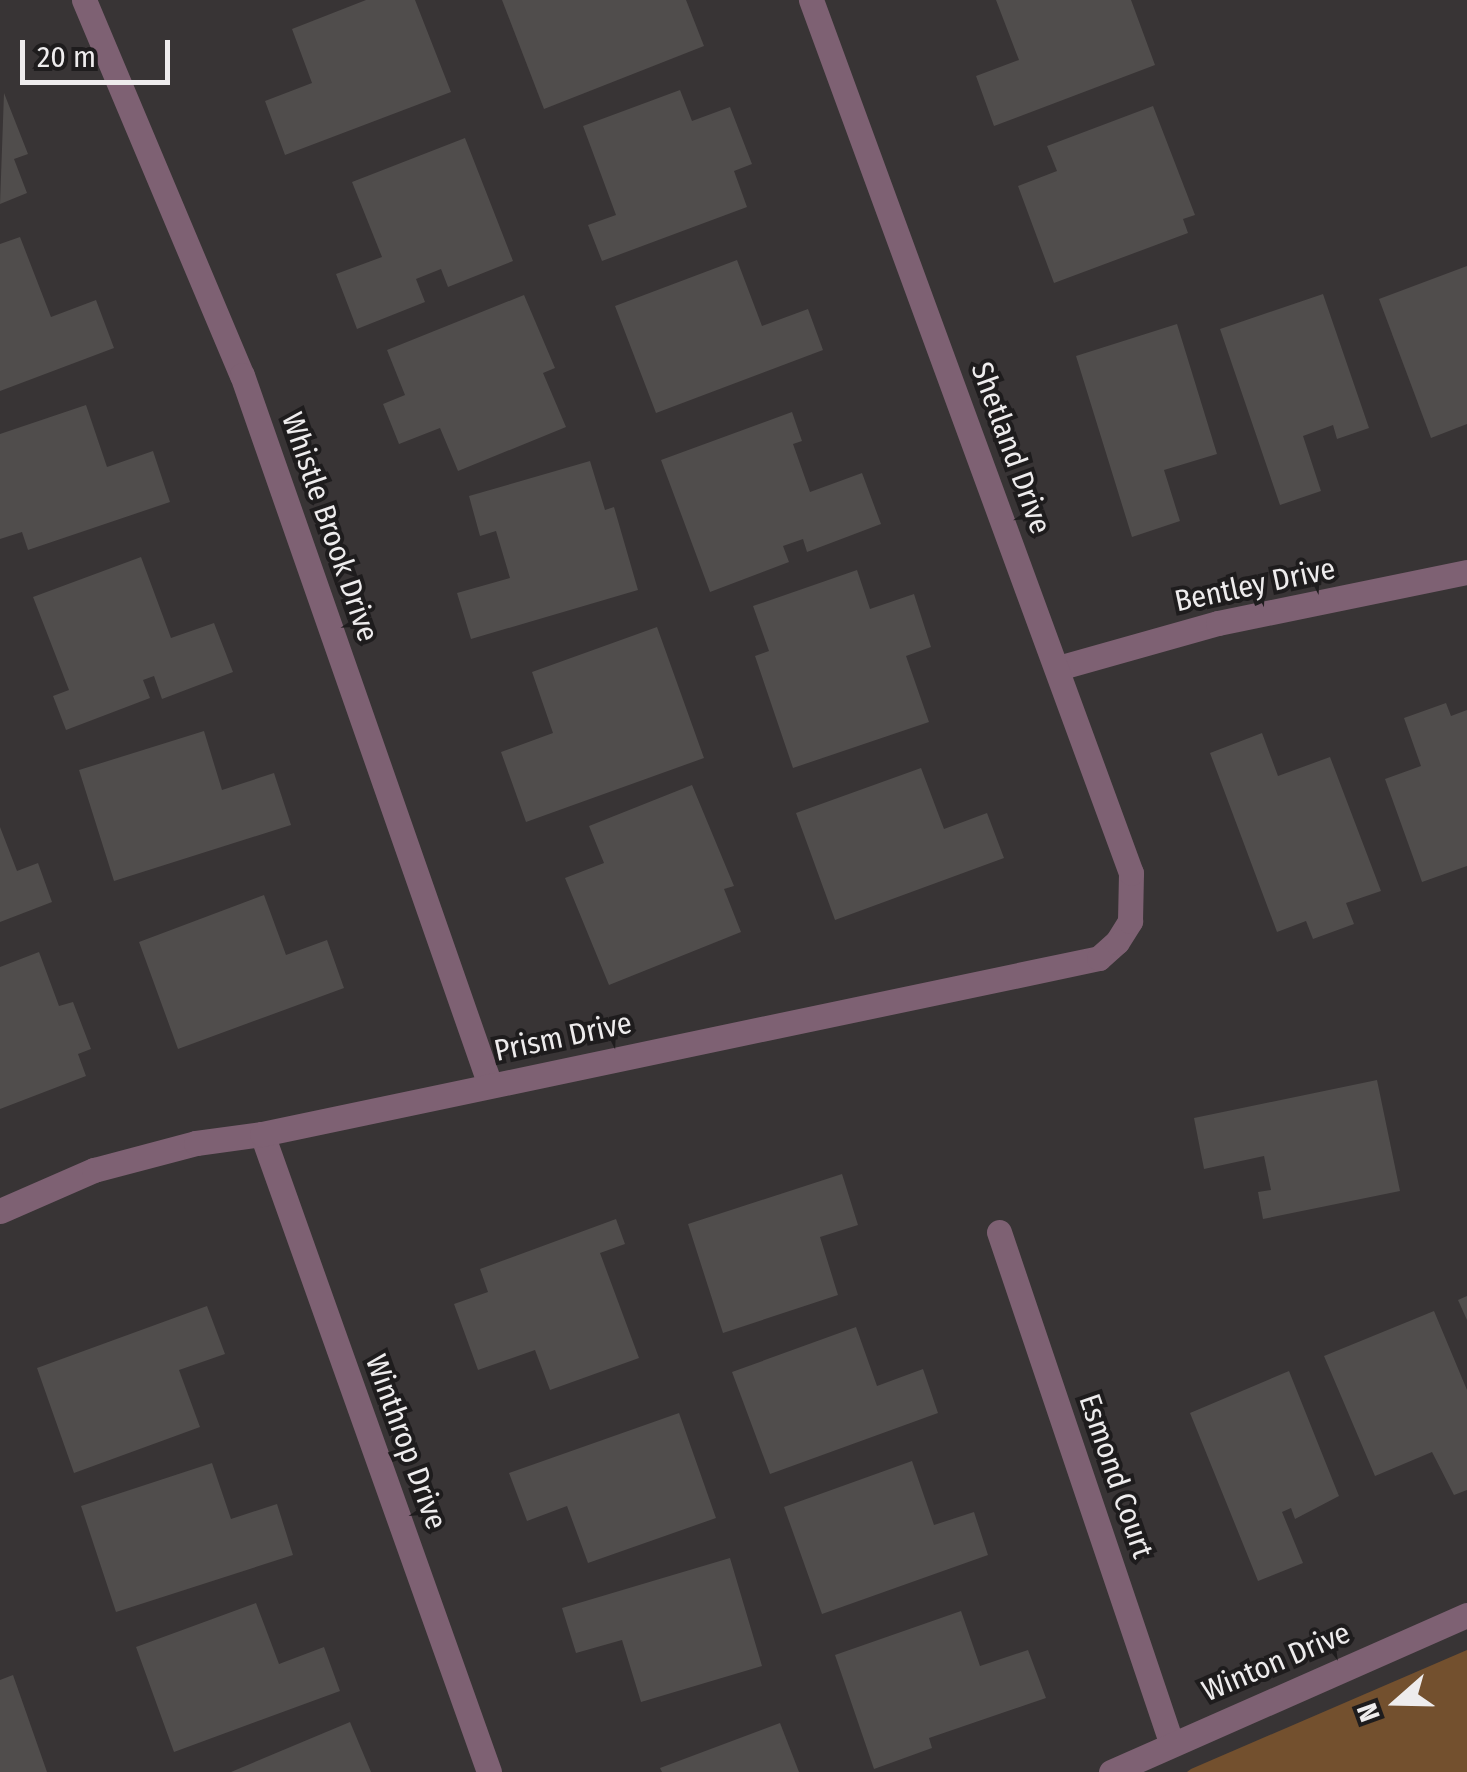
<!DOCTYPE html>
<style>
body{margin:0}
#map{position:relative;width:1467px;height:1772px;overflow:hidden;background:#383435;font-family:"Fira Sans Condensed",sans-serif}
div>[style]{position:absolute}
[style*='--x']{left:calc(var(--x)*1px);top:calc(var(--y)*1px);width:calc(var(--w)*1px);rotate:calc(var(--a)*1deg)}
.green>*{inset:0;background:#73502e}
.building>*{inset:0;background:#504d4c}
.minor>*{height:25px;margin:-12.5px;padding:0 12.5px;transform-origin:12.5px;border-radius:12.5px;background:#7e6173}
span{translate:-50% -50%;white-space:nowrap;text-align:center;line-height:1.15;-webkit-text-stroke:8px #1e1c1d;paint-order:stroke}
.street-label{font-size:30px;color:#eeeced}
.north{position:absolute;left:1347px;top:1652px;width:100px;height:100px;-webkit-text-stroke:8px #1e1c1d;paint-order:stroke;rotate:250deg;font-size:28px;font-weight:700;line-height:40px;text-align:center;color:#eeeced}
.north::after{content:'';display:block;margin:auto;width:35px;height:45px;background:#eeeced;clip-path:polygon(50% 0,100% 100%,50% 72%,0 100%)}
.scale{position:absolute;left:20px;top:40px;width:150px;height:45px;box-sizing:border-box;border:5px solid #eeeced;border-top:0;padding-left:12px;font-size:30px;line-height:35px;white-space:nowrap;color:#eeeced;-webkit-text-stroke:8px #1e1c1d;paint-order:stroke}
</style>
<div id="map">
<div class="green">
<div style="clip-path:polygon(1467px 1650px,1467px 1772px,1187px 1772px,1191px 1769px)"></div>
</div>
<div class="building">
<div style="clip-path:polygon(366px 0,415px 0,451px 92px,285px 155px,265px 101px,312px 83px,292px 29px)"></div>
<div style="clip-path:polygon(502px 0,686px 0,704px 46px,544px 109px)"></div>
<div style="clip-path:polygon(996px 0,1131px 0,1155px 65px,994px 126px,976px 76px,1019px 60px)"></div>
<div style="clip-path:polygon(680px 90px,692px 121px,730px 107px,752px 164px,734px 171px,747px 207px,602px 261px,588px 225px,616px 215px,583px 126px)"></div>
<div style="clip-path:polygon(4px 93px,28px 154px,14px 159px,27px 193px,0 204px)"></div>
<div style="clip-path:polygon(1153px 106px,1195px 215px,1183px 219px,1188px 233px,1054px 283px,1018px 186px,1057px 171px,1047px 146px)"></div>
<div style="clip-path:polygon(465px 138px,513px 261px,448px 287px,441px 269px,416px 279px,425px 302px,357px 329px,336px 274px,382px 257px,352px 182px)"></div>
<div style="clip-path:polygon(20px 237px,51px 317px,96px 300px,114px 348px,0 391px,0 244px)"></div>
<div style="clip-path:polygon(737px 260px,762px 326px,808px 309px,823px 350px,656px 413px,615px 306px)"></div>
<div style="clip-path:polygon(1467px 266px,1467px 424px,1431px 438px,1379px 299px)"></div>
<div style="clip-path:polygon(1323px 294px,1369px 428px,1337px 439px,1333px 425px,1303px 436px,1321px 491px,1280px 505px,1220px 329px)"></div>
<div style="clip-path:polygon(524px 295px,555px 368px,543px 373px,566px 427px,458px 471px,440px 428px,399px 444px,383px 404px,405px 395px,387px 350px)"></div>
<div style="clip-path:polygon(1177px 324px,1217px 454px,1164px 470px,1180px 521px,1132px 537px,1076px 356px)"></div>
<div style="clip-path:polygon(86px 405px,107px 467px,153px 451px,170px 502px,28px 550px,22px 532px,0 539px,0 434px)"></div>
<div style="clip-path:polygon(792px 412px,802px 441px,793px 444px,810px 492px,862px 473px,881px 524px,807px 552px,803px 539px,783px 546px,789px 562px,710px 592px,661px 460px)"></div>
<div style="clip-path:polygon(590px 461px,605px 510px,614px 507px,638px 590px,471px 639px,457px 593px,510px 578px,496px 531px,480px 536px,469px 496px)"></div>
<div style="clip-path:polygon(141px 557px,171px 638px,214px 623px,233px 672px,162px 699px,154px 676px,143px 680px,150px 698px,66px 730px,53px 696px,69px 690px,33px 597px)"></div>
<div style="clip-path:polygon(857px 570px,870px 609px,914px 594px,931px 647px,906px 656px,929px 722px,793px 768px,755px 656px,769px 651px,753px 606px)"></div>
<div style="clip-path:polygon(657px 627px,704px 758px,526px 822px,501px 752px,553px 733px,532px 672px)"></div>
<div style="clip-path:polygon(1446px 703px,1451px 716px,1467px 710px,1467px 866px,1422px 882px,1385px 779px,1421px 766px,1404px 718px)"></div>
<div style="clip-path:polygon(204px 731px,222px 790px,274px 773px,291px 825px,114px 881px,79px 770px)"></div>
<div style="clip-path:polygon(1262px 733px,1278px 776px,1330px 757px,1381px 891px,1346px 903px,1354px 924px,1313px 939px,1306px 921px,1277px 932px,1210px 753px)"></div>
<div style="clip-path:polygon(921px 768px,944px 829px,987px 813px,1004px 858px,835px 920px,796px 813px)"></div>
<div style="clip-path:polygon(692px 785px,734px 886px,724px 889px,741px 932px,609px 985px,565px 878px,604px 863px,589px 826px)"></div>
<div style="clip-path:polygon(0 827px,17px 871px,38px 863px,52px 902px,0 922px)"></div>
<div style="clip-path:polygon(264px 895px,286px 955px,327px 940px,344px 988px,178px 1049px,139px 942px)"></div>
<div style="clip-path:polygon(39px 952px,59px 1006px,73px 1002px,91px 1049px,78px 1054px,86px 1076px,0 1109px,0 967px)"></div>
<div style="clip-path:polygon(1377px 1080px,1400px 1191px,1263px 1219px,1258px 1192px,1271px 1190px,1264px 1156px,1204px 1169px,1194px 1118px)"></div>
<div style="clip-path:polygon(842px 1174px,858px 1225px,820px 1237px,838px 1295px,723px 1333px,688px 1224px)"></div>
<div style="clip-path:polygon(616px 1219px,625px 1244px,600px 1253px,639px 1358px,550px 1390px,535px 1350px,478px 1370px,454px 1304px,488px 1292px,480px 1269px)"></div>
<div style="clip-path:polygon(1467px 1296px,1467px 1320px,1458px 1300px)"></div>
<div style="clip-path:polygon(207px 1306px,225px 1354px,179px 1370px,200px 1427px,74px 1473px,37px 1368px)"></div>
<div style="clip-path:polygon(1434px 1311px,1467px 1390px,1467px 1490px,1454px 1495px,1432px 1452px,1375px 1476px,1324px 1356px)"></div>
<div style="clip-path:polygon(856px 1327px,877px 1386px,923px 1369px,938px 1413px,770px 1474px,732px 1372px)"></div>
<div style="clip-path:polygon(1289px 1371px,1339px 1496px,1295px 1519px,1291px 1508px,1282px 1512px,1303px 1563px,1258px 1581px,1190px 1413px)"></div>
<div style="clip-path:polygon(679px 1413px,716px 1518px,588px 1563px,567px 1506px,527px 1521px,509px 1473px)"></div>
<div style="clip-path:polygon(912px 1461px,934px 1525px,974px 1512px,988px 1555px,822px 1614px,784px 1507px)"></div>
<div style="clip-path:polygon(212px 1463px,231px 1519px,277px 1504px,293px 1555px,116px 1612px,81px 1506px)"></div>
<div style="clip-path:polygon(730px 1558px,762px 1666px,641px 1702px,622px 1640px,576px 1653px,562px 1608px)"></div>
<div style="clip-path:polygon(256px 1603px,279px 1664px,324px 1647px,340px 1691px,174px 1752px,136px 1647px)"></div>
<div style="clip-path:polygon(961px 1611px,980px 1666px,1028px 1650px,1046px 1698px,929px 1738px,932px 1748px,874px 1769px,835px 1655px)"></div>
<div style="clip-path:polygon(13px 1675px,47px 1772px,0 1772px,0 1680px)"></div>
<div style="clip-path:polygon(350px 1722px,371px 1772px,231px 1772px)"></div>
<div style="clip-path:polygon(780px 1723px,799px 1772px,662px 1772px,660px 1768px)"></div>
</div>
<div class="minor">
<div style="--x:84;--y:0;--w:407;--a:67.2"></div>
<div style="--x:242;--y:375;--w:752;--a:70.75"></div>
<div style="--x:1058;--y:668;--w:166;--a:-15.7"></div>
<div style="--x:1218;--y:623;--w:254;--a:-11.6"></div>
<div style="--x:262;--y:1134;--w:677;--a:70.41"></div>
<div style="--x:0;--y:1211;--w:103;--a:-23.6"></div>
<div style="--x:94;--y:1170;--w:106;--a:-14.8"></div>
<div style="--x:196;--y:1143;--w:67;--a:-7.8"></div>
<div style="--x:262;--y:1134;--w:855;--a:-11.87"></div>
<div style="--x:1099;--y:958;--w:24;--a:-42"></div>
<div style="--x:1117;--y:942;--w:25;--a:-58"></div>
<div style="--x:1130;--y:921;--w:48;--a:-88.8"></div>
<div style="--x:1131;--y:873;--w:930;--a:-110.13"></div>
<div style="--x:999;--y:1232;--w:538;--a:71.36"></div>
<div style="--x:1111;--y:1772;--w:389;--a:-23.8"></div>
</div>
<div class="street-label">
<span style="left:1011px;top:448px;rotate:70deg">Shetland Drive</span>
<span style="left:330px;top:527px;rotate:71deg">Whistle Brook Drive</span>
<span style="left:1255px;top:585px;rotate:-12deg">Bentley Drive</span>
<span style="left:563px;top:1037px;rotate:-12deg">Prism Drive</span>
<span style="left:406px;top:1442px;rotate:70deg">Winthrop Drive</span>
<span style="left:1116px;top:1476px;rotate:71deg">Esmond Court</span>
<span style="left:1276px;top:1662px;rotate:-23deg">Winton Drive</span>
</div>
<div class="north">N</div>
<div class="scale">20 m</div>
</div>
